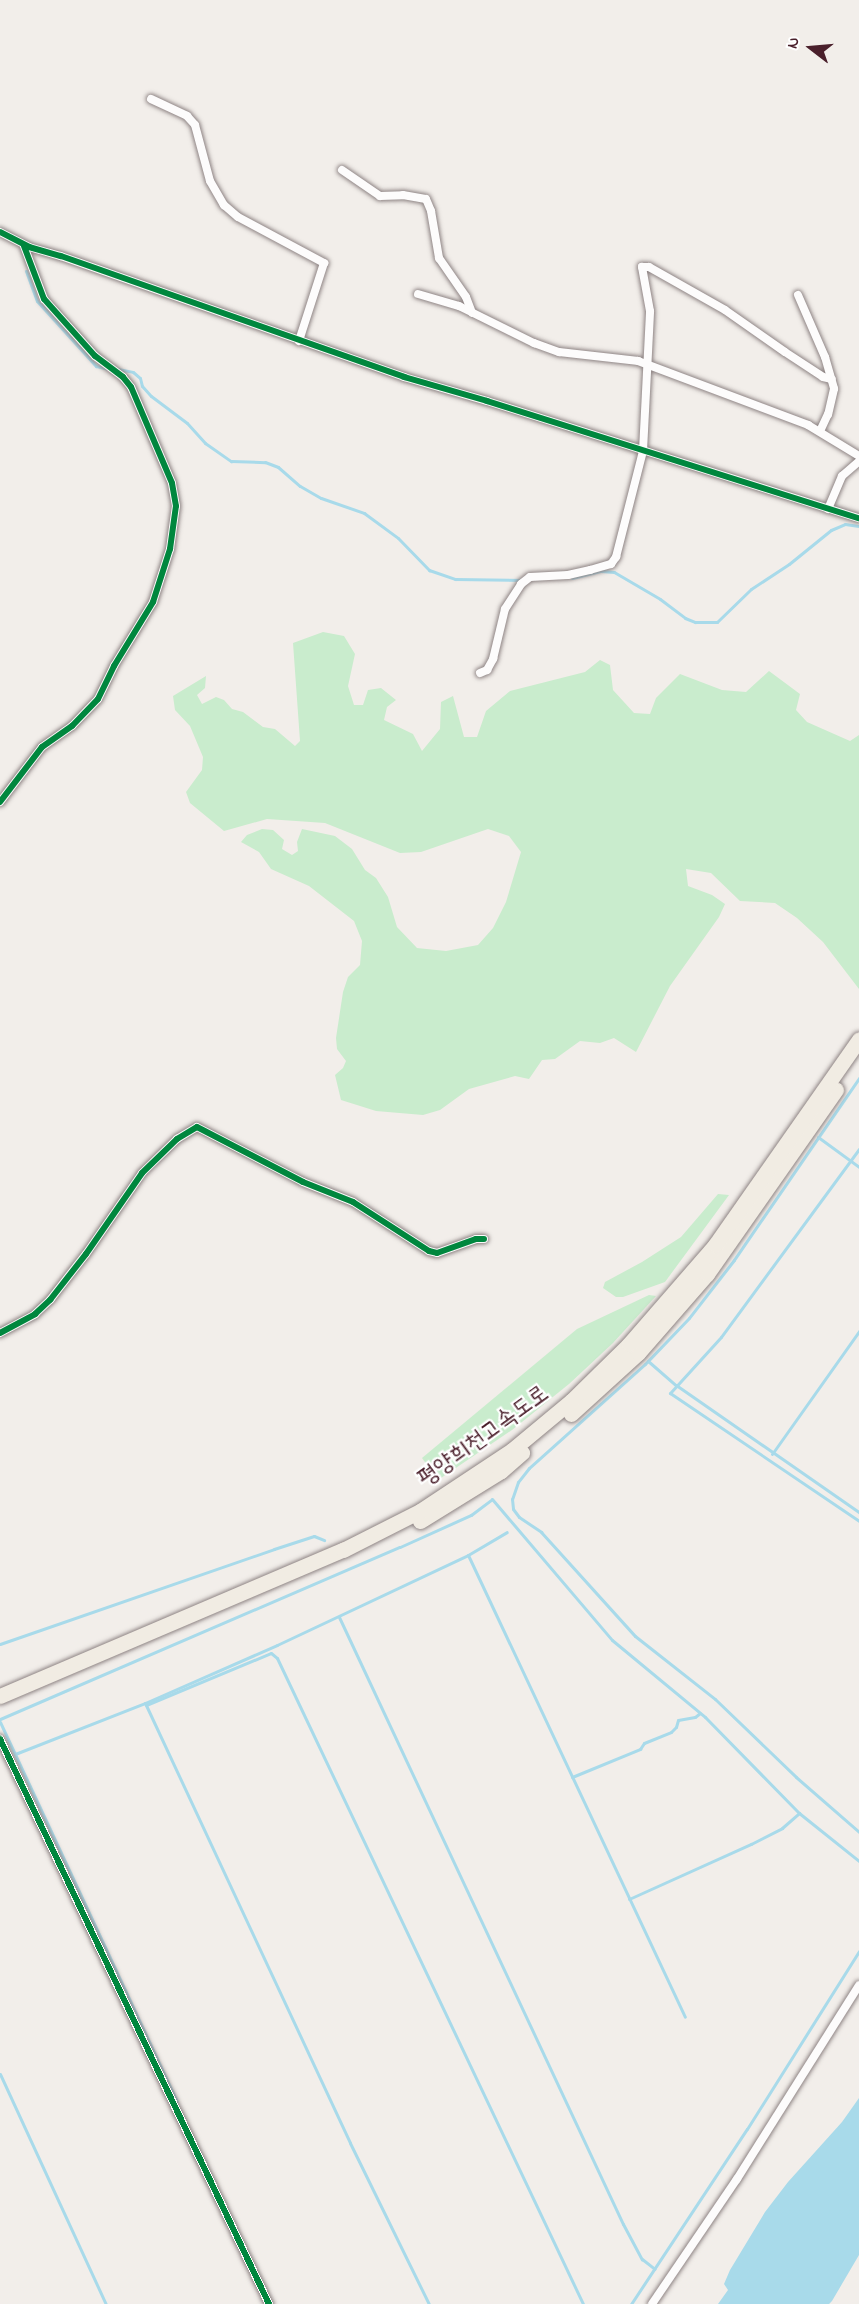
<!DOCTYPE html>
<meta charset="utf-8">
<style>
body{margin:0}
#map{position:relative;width:859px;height:2304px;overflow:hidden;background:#f2eeea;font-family:"Indie Flower","Poor Story",sans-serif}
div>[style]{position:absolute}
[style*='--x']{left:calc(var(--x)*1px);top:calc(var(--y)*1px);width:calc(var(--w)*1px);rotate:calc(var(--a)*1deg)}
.green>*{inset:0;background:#c9eccd}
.water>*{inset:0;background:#a8daea}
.stream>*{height:3px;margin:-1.5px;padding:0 1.5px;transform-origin:1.5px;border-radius:1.5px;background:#a8daea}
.roads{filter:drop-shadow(0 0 2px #8e8484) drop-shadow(0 0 2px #8e8484)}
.street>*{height:8px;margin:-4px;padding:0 4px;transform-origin:4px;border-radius:4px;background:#fdfcfc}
.highway>*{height:15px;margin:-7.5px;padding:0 7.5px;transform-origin:7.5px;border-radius:7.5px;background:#f1ece3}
.cycleway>*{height:6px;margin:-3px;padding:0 3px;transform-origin:3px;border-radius:3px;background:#00873e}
span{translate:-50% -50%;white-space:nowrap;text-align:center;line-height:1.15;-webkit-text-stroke:4.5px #fff;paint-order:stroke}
.street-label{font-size:24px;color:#4a1f2b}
.north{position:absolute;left:781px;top:18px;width:60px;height:60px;-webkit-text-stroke:4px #fff;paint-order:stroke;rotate:286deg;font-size:16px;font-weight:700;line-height:24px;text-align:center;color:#4a1f2b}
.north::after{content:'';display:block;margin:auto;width:21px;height:27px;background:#4a1f2b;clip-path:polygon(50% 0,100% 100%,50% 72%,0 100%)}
</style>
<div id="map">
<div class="green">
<div style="clip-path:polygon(323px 632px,344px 636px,355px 654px,348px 686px,354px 705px,363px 705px,368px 690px,381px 688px,396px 700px,387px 707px,384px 720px,413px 734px,422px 751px,440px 729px,441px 702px,453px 696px,464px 737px,477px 737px,486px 711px,510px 691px,585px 672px,600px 660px,610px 665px,613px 690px,634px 713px,650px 714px,656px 698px,680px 674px,722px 690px,746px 692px,769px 671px,800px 694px,796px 710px,807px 722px,850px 741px,859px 735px,859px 989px,823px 942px,797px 918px,775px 903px,740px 901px,711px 873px,686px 869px,688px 886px,712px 895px,725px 904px,719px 917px,670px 986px,636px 1052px,614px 1038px,600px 1043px,580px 1041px,555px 1059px,542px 1060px,529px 1079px,515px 1076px,469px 1089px,440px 1110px,423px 1115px,376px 1111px,341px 1100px,335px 1075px,343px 1068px,346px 1061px,337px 1049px,336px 1038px,343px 992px,348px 977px,360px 965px,362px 941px,354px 921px,309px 886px,271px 869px,259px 852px,241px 842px,247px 835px,262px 829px,273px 830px,284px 840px,282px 849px,292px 855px,298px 851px,297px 842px,302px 829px,335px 836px,352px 849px,365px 870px,376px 878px,388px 897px,397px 927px,417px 948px,446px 951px,478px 945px,493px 928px,506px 902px,521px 852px,509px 836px,488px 829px,421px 852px,400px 853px,325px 823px,267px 819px,224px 831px,190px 803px,186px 792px,202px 770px,203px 757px,190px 726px,175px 710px,173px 696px,206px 676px,205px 688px,197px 695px,202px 704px,216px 697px,224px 700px,232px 709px,243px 712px,263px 727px,275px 729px,295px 746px,300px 741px,293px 643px)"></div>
<div style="clip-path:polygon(718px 1194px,729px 1195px,665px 1282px,623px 1297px,616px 1297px,603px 1288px,605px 1282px,642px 1262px,681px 1237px)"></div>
<div style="clip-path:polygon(649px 1295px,656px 1296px,613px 1343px,569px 1384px,512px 1430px,438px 1480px,422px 1458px,577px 1329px)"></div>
</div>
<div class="water">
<div style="clip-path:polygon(859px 2098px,859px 2255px,832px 2301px,829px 2304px,718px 2304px,728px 2290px,724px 2284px,730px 2270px,765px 2212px,788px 2182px,842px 2122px)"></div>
</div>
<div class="stream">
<div style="--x:26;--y:271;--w:32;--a:70"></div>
<div style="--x:37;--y:301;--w:88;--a:47.8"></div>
<div style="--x:96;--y:366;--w:13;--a:13"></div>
<div style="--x:118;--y:369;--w:15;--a:11"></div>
<div style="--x:133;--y:372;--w:9;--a:41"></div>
<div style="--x:140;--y:378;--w:8;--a:76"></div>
<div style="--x:142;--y:386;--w:13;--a:48"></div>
<div style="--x:151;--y:396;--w:45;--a:36.9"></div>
<div style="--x:187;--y:423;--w:27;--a:48"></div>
<div style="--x:205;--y:443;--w:32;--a:35"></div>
<div style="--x:231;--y:461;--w:34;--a:2"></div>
<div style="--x:265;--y:462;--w:14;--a:21"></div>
<div style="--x:278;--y:467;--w:29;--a:41"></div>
<div style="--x:300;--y:486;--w:24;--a:30"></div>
<div style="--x:321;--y:498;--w:46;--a:19.2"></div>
<div style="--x:364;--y:513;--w:42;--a:36.3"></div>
<div style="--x:398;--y:538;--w:45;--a:45.9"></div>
<div style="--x:429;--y:570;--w:28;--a:19"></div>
<div style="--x:455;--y:579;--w:68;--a:0.8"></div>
<div style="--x:572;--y:578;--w:30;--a:-14"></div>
<div style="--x:601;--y:571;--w:13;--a:4"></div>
<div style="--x:614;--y:572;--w:53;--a:30.4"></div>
<div style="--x:660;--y:599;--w:31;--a:37"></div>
<div style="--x:685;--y:618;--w:11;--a:22"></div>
<div style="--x:695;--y:622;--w:22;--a:0"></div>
<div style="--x:717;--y:622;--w:47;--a:-44.1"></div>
<div style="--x:751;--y:589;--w:45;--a:-33.3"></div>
<div style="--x:789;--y:564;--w:54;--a:-39"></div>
<div style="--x:831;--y:530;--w:15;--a:-23"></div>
<div style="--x:845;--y:524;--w:14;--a:8"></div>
<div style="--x:859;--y:1078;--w:221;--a:124.5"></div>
<div style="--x:734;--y:1260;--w:73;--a:127.8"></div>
<div style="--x:689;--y:1318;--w:64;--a:133.7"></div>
<div style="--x:645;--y:1364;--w:156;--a:138.1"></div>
<div style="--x:529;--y:1468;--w:18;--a:128"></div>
<div style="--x:518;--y:1482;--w:18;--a:109"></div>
<div style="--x:512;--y:1499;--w:10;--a:84"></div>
<div style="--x:513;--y:1509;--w:10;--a:53"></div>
<div style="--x:519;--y:1517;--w:27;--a:34"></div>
<div style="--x:541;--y:1532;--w:140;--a:47.9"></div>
<div style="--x:635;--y:1636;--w:102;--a:38.2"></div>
<div style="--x:715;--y:1699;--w:112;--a:43.9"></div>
<div style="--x:796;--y:1777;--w:84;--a:41.1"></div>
<div style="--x:818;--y:1137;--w:51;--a:36.2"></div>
<div style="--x:859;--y:1149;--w:233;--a:126.3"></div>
<div style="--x:721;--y:1337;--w:76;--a:132.3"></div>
<div style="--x:670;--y:1393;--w:228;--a:34.1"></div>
<div style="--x:648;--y:1361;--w:37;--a:41"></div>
<div style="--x:676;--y:1385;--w:223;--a:34.8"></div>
<div style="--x:772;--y:1454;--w:151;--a:-54.7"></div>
<div style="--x:468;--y:1555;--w:510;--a:64.84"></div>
<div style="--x:339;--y:1617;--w:670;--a:64.93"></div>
<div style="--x:623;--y:2224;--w:40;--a:62"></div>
<div style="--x:642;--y:2259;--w:16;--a:38"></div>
<div style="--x:0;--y:1644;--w:290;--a:-19.1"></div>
<div style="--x:274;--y:1549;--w:42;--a:-18"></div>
<div style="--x:314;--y:1536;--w:11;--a:22"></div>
<div style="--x:145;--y:1703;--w:485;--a:65"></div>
<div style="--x:350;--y:2143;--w:179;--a:63.9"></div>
<div style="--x:146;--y:1705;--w:135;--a:-22.6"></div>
<div style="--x:271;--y:1653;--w:8;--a:40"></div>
<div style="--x:277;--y:1658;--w:715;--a:64.65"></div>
<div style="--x:0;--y:1719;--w:435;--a:-23.3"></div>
<div style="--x:400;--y:1547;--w:78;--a:-24.3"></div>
<div style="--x:471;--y:1515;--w:26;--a:-37"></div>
<div style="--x:492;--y:1499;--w:185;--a:49.6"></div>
<div style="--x:612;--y:1640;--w:121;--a:39.6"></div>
<div style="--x:705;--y:1717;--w:134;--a:45.6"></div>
<div style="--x:799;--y:1813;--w:77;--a:38.7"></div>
<div style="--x:0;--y:1722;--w:418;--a:65"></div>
<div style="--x:15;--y:1754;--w:140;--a:-21.4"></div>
<div style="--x:145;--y:1703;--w:144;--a:-23.7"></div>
<div style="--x:277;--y:1645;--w:211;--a:-25.2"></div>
<div style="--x:468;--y:1555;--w:45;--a:-30.5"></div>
<div style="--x:572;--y:1777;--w:74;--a:-22.4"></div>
<div style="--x:640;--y:1749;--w:7;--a:-56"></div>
<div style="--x:644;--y:1743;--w:29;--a:-22"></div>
<div style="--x:671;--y:1732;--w:7;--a:-45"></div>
<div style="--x:676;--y:1727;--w:7;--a:-74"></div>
<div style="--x:678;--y:1720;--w:17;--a:-10"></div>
<div style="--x:695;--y:1717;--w:6;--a:-39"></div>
<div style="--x:629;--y:1899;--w:134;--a:-24.3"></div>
<div style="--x:751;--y:1844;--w:35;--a:-27"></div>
<div style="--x:782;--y:1828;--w:23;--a:-41"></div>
<div style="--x:0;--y:2074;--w:253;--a:65.3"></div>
<div style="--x:631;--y:2304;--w:210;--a:-56.5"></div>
<div style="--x:747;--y:2129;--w:210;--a:-57.8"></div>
</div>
<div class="roads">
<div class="street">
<div style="--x:151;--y:99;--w:40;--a:25"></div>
<div style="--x:187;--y:116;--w:12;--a:48"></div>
<div style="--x:195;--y:125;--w:58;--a:75"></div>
<div style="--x:210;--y:181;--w:28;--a:60"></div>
<div style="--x:224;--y:205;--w:18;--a:41"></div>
<div style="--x:238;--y:217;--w:98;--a:28.1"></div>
<div style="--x:324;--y:263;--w:82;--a:107.8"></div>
<div style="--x:342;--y:170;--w:46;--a:34.4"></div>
<div style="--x:380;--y:196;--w:23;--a:-2"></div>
<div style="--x:403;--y:195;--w:23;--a:10"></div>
<div style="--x:426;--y:199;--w:13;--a:67"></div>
<div style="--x:431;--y:211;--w:48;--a:80.3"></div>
<div style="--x:439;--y:258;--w:47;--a:55.3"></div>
<div style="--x:466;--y:297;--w:17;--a:69"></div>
<div style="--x:0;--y:232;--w:33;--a:27"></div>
<div style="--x:29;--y:247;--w:33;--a:16"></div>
<div style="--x:61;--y:256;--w:364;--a:19.4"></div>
<div style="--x:404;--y:377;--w:86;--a:16.1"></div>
<div style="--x:487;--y:401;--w:390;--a:17.5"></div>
<div style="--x:418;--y:294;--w:43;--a:16.3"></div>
<div style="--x:459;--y:306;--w:84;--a:26.3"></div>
<div style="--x:534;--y:343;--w:27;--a:20"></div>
<div style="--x:559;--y:352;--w:80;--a:6.5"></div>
<div style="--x:638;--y:361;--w:182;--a:20.6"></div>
<div style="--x:808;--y:425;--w:60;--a:31.3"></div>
<div style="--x:798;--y:295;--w:68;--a:66.5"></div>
<div style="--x:825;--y:357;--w:33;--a:74"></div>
<div style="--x:834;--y:389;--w:26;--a:103"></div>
<div style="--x:828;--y:414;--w:19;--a:115"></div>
<div style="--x:828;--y:509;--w:36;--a:-67"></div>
<div style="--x:842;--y:476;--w:23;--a:-41"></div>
<div style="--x:480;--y:673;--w:8;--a:-23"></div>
<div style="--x:487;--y:670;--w:13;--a:-61"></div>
<div style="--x:493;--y:659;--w:51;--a:-76.5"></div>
<div style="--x:505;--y:609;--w:30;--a:-57"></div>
<div style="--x:521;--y:584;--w:11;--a:-38"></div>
<div style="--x:530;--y:577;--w:38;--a:-3"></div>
<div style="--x:568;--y:575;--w:23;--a:-13"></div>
<div style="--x:590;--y:570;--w:22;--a:-16"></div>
<div style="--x:611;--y:564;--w:9;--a:-54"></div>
<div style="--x:616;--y:557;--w:109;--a:-75.7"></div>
<div style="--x:643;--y:451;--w:140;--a:-87.1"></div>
<div style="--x:650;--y:311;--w:45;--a:-100.3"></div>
<div style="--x:642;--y:267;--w:7;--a:0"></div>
<div style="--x:649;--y:267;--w:87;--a:29.5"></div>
<div style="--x:725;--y:310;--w:73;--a:35"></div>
<div style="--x:785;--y:352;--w:45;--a:33.3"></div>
<div style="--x:823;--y:377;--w:9;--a:13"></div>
<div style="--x:0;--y:802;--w:69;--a:-52.6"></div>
<div style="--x:42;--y:747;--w:37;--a:-35"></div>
<div style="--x:72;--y:726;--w:37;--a:-46"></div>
<div style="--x:98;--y:699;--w:37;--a:-64"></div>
<div style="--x:114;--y:666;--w:75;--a:-58.6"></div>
<div style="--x:153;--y:602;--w:56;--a:-72.2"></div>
<div style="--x:170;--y:549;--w:43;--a:-82.1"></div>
<div style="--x:176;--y:506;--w:23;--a:-100"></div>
<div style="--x:172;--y:483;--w:104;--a:-113.1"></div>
<div style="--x:131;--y:387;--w:13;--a:-129"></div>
<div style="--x:123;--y:377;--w:35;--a:-143"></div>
<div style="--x:95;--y:356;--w:76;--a:-131.8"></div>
<div style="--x:44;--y:299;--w:57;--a:-110.7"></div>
<div style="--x:0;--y:1333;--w:40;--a:-28"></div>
<div style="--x:35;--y:1314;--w:21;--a:-43"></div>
<div style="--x:50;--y:1300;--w:58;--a:-52"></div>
<div style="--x:86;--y:1254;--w:98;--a:-55.3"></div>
<div style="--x:142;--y:1173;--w:49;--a:-44.2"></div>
<div style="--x:177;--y:1139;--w:23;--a:-31"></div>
<div style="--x:197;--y:1127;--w:119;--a:27.4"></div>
<div style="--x:303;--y:1182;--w:54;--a:21.8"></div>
<div style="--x:353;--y:1202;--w:90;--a:32.8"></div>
<div style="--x:429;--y:1251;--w:8;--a:14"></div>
<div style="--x:437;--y:1253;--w:41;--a:-19.7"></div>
<div style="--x:476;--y:1239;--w:8;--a:0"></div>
<div style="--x:0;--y:1739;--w:626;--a:64.54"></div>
<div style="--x:652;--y:2304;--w:151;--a:-55.8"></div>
<div style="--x:737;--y:2179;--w:229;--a:-57.8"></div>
</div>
<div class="highway">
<div style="--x:571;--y:1414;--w:91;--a:-42.3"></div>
<div style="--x:638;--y:1353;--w:105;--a:-48.9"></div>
<div style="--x:707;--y:1274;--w:225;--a:-55"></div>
<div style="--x:420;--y:1521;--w:95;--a:-31.7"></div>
<div style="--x:501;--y:1471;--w:28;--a:-41"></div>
<div style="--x:0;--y:1696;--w:373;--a:-23.1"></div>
<div style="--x:343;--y:1550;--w:86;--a:-26.9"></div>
<div style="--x:420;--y:1511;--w:110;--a:-33.5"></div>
<div style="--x:512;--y:1450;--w:77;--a:-39.7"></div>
<div style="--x:571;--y:1401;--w:81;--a:-44.5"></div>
<div style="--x:629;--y:1344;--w:131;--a:-49"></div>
<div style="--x:715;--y:1245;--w:251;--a:-55"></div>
</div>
</div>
<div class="cycleway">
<div style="--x:0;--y:232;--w:33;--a:27"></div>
<div style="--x:29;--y:247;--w:33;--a:16"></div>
<div style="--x:61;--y:256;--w:364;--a:19.4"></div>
<div style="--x:404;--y:377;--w:86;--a:16.1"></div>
<div style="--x:487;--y:401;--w:390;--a:17.5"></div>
<div style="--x:0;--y:802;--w:69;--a:-52.6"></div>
<div style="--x:42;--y:747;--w:37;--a:-35"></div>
<div style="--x:72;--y:726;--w:37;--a:-46"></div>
<div style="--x:98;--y:699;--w:37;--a:-64"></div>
<div style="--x:114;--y:666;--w:75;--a:-58.6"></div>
<div style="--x:153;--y:602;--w:56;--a:-72.2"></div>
<div style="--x:170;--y:549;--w:43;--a:-82.1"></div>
<div style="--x:176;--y:506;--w:23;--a:-100"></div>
<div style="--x:172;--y:483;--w:104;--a:-113.1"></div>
<div style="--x:131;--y:387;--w:13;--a:-129"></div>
<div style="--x:123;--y:377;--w:35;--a:-143"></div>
<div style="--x:95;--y:356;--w:76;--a:-131.8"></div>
<div style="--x:44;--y:299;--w:57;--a:-110.7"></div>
<div style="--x:0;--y:1333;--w:40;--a:-28"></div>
<div style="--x:35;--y:1314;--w:21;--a:-43"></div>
<div style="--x:50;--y:1300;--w:58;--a:-52"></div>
<div style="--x:86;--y:1254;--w:98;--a:-55.3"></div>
<div style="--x:142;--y:1173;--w:49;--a:-44.2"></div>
<div style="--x:177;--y:1139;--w:23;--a:-31"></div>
<div style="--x:197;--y:1127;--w:119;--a:27.4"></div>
<div style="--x:303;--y:1182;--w:54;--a:21.8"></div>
<div style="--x:353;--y:1202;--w:90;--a:32.8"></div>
<div style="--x:429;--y:1251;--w:8;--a:14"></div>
<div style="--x:437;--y:1253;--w:41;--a:-19.7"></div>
<div style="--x:476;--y:1239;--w:8;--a:0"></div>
<div style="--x:0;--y:1739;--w:626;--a:64.54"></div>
</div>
<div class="street-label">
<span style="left:484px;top:1437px;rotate:-36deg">평양희천고속도로</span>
</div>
<div class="north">N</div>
</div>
